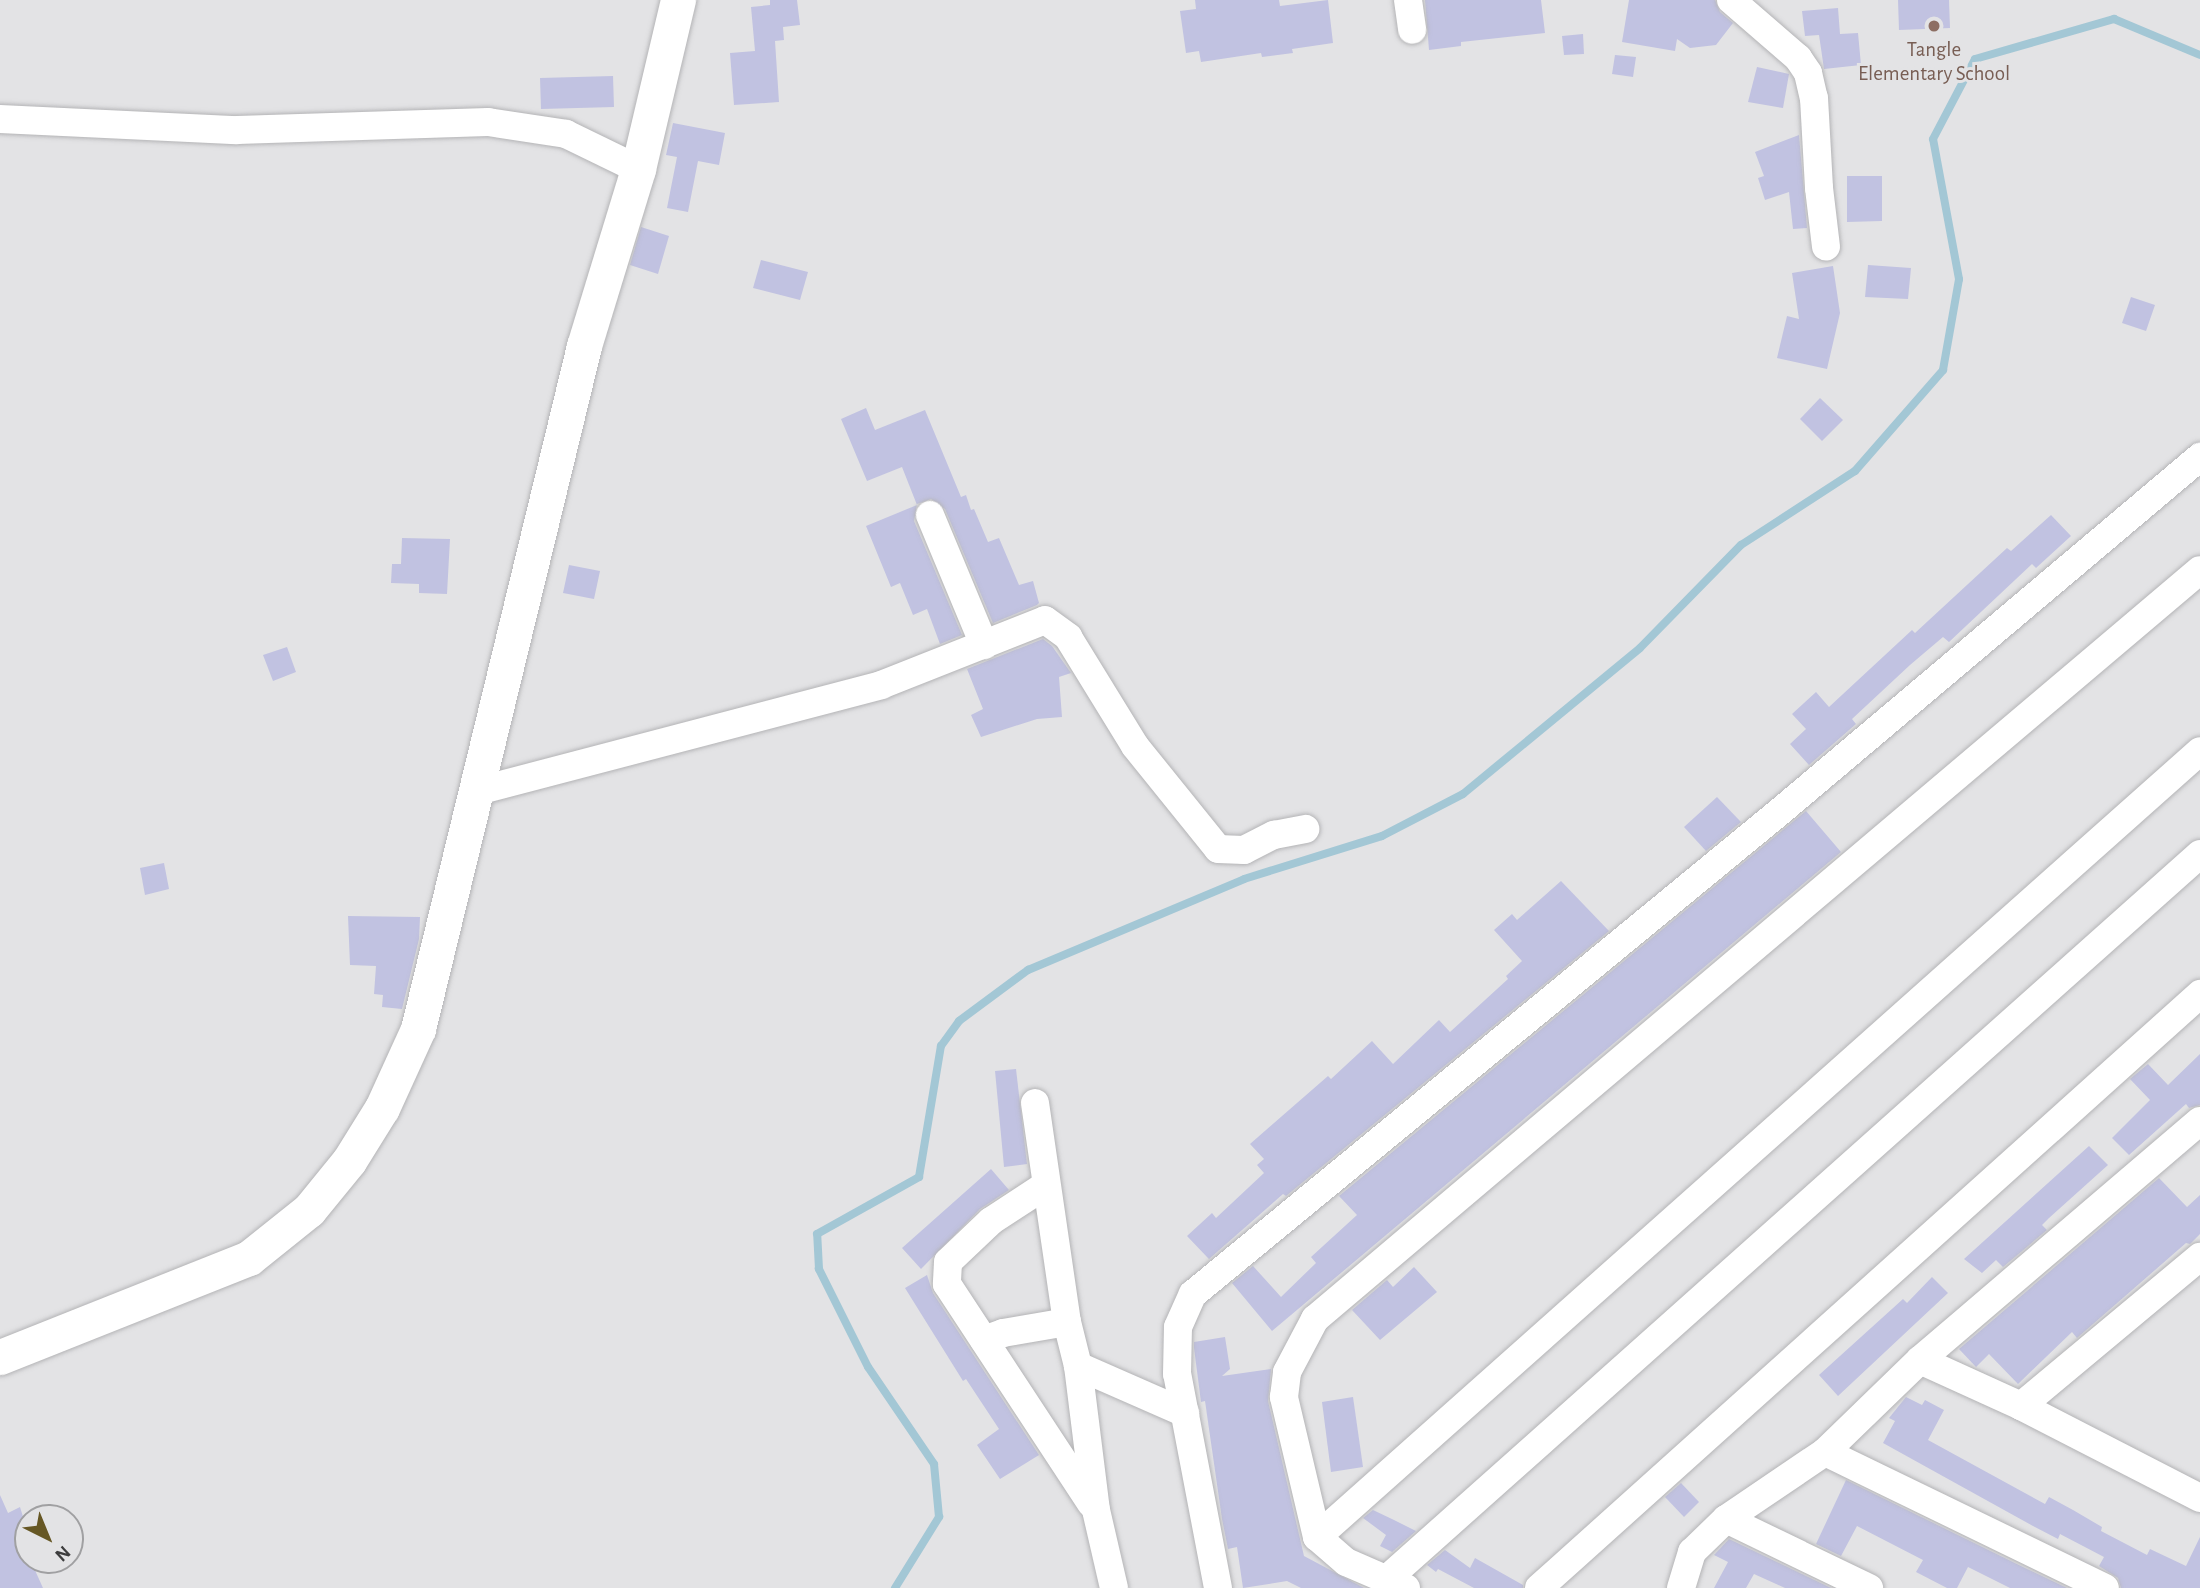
<!DOCTYPE html>
<style>
body{margin:0}
#map{position:relative;width:2200px;height:1588px;overflow:hidden;background:#e3e3e5;font-family:"Alegreya Sans",sans-serif}
div>[style]{position:absolute}
[style*='--x']{left:calc(var(--x)*1px);top:calc(var(--y)*1px);width:calc(var(--w)*1px);rotate:calc(var(--a)*1deg)}
.stream>*{height:8px;margin:-4px;padding:0 4px;transform-origin:4px;border-radius:4px;background:#a3c7d5}
.building>*{inset:0;background:#c1c2e1}
.roads{filter:drop-shadow(0 0 2px #b4b4b6) drop-shadow(0 0 2px #b4b4b6)}
.minor>*{height:28px;margin:-14px;padding:0 14px;transform-origin:14px;border-radius:14px;background:#fff}
.tertiary>*{height:35px;margin:-17.5px;padding:0 17.5px;transform-origin:17.5px;border-radius:17.5px;background:#fff}
.dots>*{width:19px;height:19px;translate:-50% -50%;box-sizing:border-box;border:4px solid #e3e3e5;border-radius:50%}
span{translate:-50% -50%;white-space:nowrap;text-align:center;line-height:1.15;-webkit-text-stroke:6px #e3e3e5;paint-order:stroke}
.education-label{font-size:21px;color:#785e54}
.north{position:absolute;left:14px;top:1504px;width:70px;height:70px;box-sizing:border-box;background:#e3e3e5;border:2px solid #a0a0a2;border-radius:50%;rotate:137deg;font-size:19px;font-weight:700;line-height:28px;text-align:center;color:#3c3c3d}
.north::after{content:'';display:block;margin:auto;width:24px;height:32px;background:#665724;clip-path:polygon(50% 0,100% 100%,50% 72%,0 100%)}
</style>
<div id="map">
<div class="stream">
<div style="--x:895;--y:1588;--w:84;--a:-58.2"></div>
<div style="--x:939;--y:1517;--w:53;--a:-95.4"></div>
<div style="--x:934;--y:1464;--w:117;--a:-124.2"></div>
<div style="--x:868;--y:1367;--w:110;--a:-116.6"></div>
<div style="--x:819;--y:1269;--w:35;--a:-93"></div>
<div style="--x:817;--y:1234;--w:117;--a:-29.2"></div>
<div style="--x:919;--y:1177;--w:133;--a:-80.5"></div>
<div style="--x:941;--y:1046;--w:31;--a:-54"></div>
<div style="--x:959;--y:1021;--w:86;--a:-36.5"></div>
<div style="--x:1028;--y:970;--w:234;--a:-22.8"></div>
<div style="--x:1244;--y:879;--w:145;--a:-17.3"></div>
<div style="--x:1382;--y:836;--w:91;--a:-27.4"></div>
<div style="--x:1463;--y:794;--w:229;--a:-39.5"></div>
<div style="--x:1640;--y:648;--w:144;--a:-45.6"></div>
<div style="--x:1741;--y:545;--w:136;--a:-33"></div>
<div style="--x:1855;--y:471;--w:134;--a:-48.9"></div>
<div style="--x:1943;--y:370;--w:92;--a:-80"></div>
<div style="--x:1959;--y:279;--w:142;--a:-100.5"></div>
<div style="--x:1933;--y:139;--w:90;--a:-62.3"></div>
<div style="--x:1975;--y:59;--w:145;--a:-16.1"></div>
<div style="--x:2114;--y:19;--w:93;--a:22.7"></div>
</div>
<div class="building">
<div style="clip-path:polygon(770px 0,797px 0,800px 25px,783px 27px,784px 40px,775px 41px,779px 102px,734px 105px,730px 53px,755px 51px,751px 7px,770px 5px)"></div>
<div style="clip-path:polygon(1195px 0,1279px 0,1280px 6px,1328px 0,1333px 43px,1292px 49px,1293px 53px,1262px 57px,1261px 53px,1201px 62px,1199px 51px,1186px 53px,1180px 11px,1196px 9px)"></div>
<div style="clip-path:polygon(1425px 0,1541px 0,1545px 33px,1461px 42px,1461px 46px,1429px 50px)"></div>
<div style="clip-path:polygon(1629px 0,1715px 0,1720px 12px,1733px 23px,1716px 45px,1690px 48px,1677px 39px,1675px 51px,1622px 42px)"></div>
<div style="clip-path:polygon(1898px 0,1949px 0,1950px 28px,1899px 30px)"></div>
<div style="clip-path:polygon(1838px 8px,1840px 34px,1858px 33px,1861px 65px,1824px 69px,1819px 35px,1805px 36px,1802px 11px)"></div>
<div style="clip-path:polygon(1583px 34px,1584px 54px,1564px 55px,1562px 36px)"></div>
<div style="clip-path:polygon(1615px 55px,1636px 57px,1633px 77px,1612px 74px)"></div>
<div style="clip-path:polygon(1757px 67px,1789px 74px,1783px 108px,1748px 102px)"></div>
<div style="clip-path:polygon(613px 76px,614px 107px,541px 109px,540px 78px)"></div>
<div style="clip-path:polygon(673px 123px,725px 133px,719px 165px,698px 161px,688px 212px,667px 208px,677px 157px,666px 155px)"></div>
<div style="clip-path:polygon(1799px 135px,1807px 228px,1793px 229px,1789px 192px,1765px 200px,1758px 178px,1764px 176px,1755px 152px)"></div>
<div style="clip-path:polygon(1847px 176px,1882px 176px,1882px 221px,1847px 222px)"></div>
<div style="clip-path:polygon(641px 227px,669px 236px,658px 274px,630px 265px)"></div>
<div style="clip-path:polygon(761px 260px,808px 272px,800px 300px,753px 288px)"></div>
<div style="clip-path:polygon(1868px 265px,1911px 268px,1908px 299px,1865px 297px)"></div>
<div style="clip-path:polygon(1833px 266px,1840px 313px,1827px 369px,1777px 358px,1787px 316px,1799px 319px,1792px 273px)"></div>
<div style="clip-path:polygon(2131px 297px,2155px 305px,2146px 331px,2122px 323px)"></div>
<div style="clip-path:polygon(1820px 398px,1843px 420px,1822px 441px,1800px 419px)"></div>
<div style="clip-path:polygon(866px 408px,875px 430px,925px 410px,961px 497px,966px 495px,971px 510px,974px 509px,988px 542px,999px 538px,1019px 585px,1033px 581px,1039px 603px,1037px 605px,993px 623px,945px 509px,931px 499px,917px 504px,914px 521px,962px 635px,940px 644px,927px 609px,913px 615px,900px 583px,891px 587px,866px 526px,917px 505px,902px 467px,867px 481px,841px 419px)"></div>
<div style="clip-path:polygon(2051px 515px,2071px 536px,2036px 568px,2032px 564px,1949px 642px,1943px 637px,1910px 665px,1852px 719px,1856px 724px,1809px 765px,1790px 744px,1806px 729px,1792px 714px,1816px 692px,1829px 707px,1912px 630px,1915px 633px,2007px 548px,2011px 551px)"></div>
<div style="clip-path:polygon(402px 538px,450px 539px,447px 594px,419px 593px,419px 584px,391px 583px,392px 564px,401px 564px)"></div>
<div style="clip-path:polygon(569px 565px,600px 571px,594px 599px,563px 593px)"></div>
<div style="clip-path:polygon(1043px 639px,1052px 646px,1071px 673px,1059px 677px,1062px 717px,1037px 719px,981px 737px,971px 715px,983px 709px,967px 669px)"></div>
<div style="clip-path:polygon(287px 647px,296px 672px,273px 681px,263px 655px)"></div>
<div style="clip-path:polygon(1717px 797px,1741px 822px,1706px 851px,1684px 827px)"></div>
<div style="clip-path:polygon(1806px 811px,1841px 852px,1272px 1331px,1232px 1283px,1253px 1266px,1281px 1297px,1316px 1263px,1311px 1257px,1357px 1215px,1339px 1196px)"></div>
<div style="clip-path:polygon(164px 863px,169px 889px,145px 895px,140px 868px)"></div>
<div style="clip-path:polygon(1561px 881px,1609px 931px,1286px 1196px,1283px 1194px,1209px 1259px,1207px 1257px,1187px 1236px,1212px 1213px,1216px 1218px,1264px 1173px,1257px 1165px,1264px 1159px,1250px 1144px,1328px 1076px,1331px 1079px,1372px 1041px,1393px 1064px,1439px 1020px,1450px 1032px,1508px 979px,1506px 976px,1522px 961px,1494px 930px,1512px 914px,1517px 920px)"></div>
<div style="clip-path:polygon(348px 916px,420px 917px,419px 939px,402px 1009px,382px 1007px,383px 995px,374px 994px,376px 966px,350px 965px)"></div>
<div style="clip-path:polygon(2200px 1054px,2200px 1105px,2189px 1108px,2186px 1104px,2129px 1155px,2112px 1138px,2150px 1100px,2130px 1079px,2148px 1064px,2168px 1085px)"></div>
<div style="clip-path:polygon(1016px 1069px,1027px 1164px,1004px 1167px,995px 1071px)"></div>
<div style="clip-path:polygon(2089px 1146px,2108px 1165px,2049px 1218px,2042px 1225px,2047px 1230px,2003px 1267px,1996px 1260px,1982px 1273px,1964px 1259px)"></div>
<div style="clip-path:polygon(991px 1169px,1009px 1190px,980px 1209px,921px 1269px,902px 1248px)"></div>
<div style="clip-path:polygon(2159px 1178px,2187px 1207px,2200px 1195px,2200px 1234px,2190px 1244px,2186px 1243px,2077px 1338px,2072px 1332px,2018px 1384px,1989px 1354px,1976px 1367px,1959px 1349px)"></div>
<div style="clip-path:polygon(1414px 1267px,1437px 1292px,1380px 1340px,1352px 1310px,1387px 1280px,1393px 1287px)"></div>
<div style="clip-path:polygon(927px 1275px,933px 1293px,1039px 1455px,1000px 1479px,977px 1445px,999px 1429px,966px 1379px,963px 1381px,905px 1288px)"></div>
<div style="clip-path:polygon(1932px 1277px,1948px 1293px,1838px 1396px,1819px 1375px,1903px 1299px,1907px 1303px)"></div>
<div style="clip-path:polygon(1225px 1337px,1230px 1369px,1222px 1376px,1271px 1369px,1268px 1401px,1304px 1556px,1364px 1588px,1301px 1588px,1287px 1581px,1243px 1588px,1237px 1547px,1228px 1549px,1222px 1519px,1205px 1401px,1201px 1402px,1194px 1348px,1194px 1342px)"></div>
<div style="clip-path:polygon(1353px 1397px,1363px 1467px,1331px 1472px,1322px 1402px)"></div>
<div style="clip-path:polygon(1906px 1397px,1922px 1405px,1925px 1400px,1944px 1410px,1928px 1440px,2045px 1504px,2049px 1497px,2073px 1510px,2102px 1527px,2101px 1531px,2147px 1555px,2150px 1549px,2186px 1566px,2200px 1537px,2200px 1588px,2121px 1588px,2118px 1578px,2099px 1566px,2104px 1557px,2060px 1534px,2058px 1539px,2033px 1526px,1883px 1443px,1895px 1421px,1889px 1418px)"></div>
<div style="clip-path:polygon(1846px 1480px,2025px 1568px,2067px 1588px,2010px 1588px,1968px 1567px,1957px 1588px,1947px 1588px,1916px 1572px,1923px 1560px,1857px 1526px,1841px 1556px,1816px 1544px)"></div>
<div style="clip-path:polygon(1681px 1483px,1699px 1502px,1684px 1517px,1665px 1497px)"></div>
<div style="clip-path:polygon(0 1495px,8px 1513px,20px 1507px,28px 1533px,20px 1537px,43px 1588px,0 1588px)"></div>
<div style="clip-path:polygon(1373px 1510px,1394px 1520px,1416px 1531px,1392px 1552px,1380px 1546px,1386px 1535px,1363px 1518px)"></div>
<div style="clip-path:polygon(1729px 1539px,1831px 1588px,1785px 1588px,1754px 1574px,1746px 1588px,1714px 1588px,1728px 1562px,1714px 1555px)"></div>
<div style="clip-path:polygon(1445px 1550px,1470px 1568px,1475px 1558px,1523px 1585px,1523px 1588px,1474px 1588px,1438px 1569px,1436px 1572px,1427px 1565px)"></div>
</div>
<div class="roads">
<div class="minor">
<div style="--x:1408;--y:0;--w:30;--a:82"></div>
<div style="--x:1731;--y:0;--w:89;--a:40.9"></div>
<div style="--x:1798;--y:58;--w:18;--a:56"></div>
<div style="--x:1808;--y:73;--w:26;--a:77"></div>
<div style="--x:1814;--y:98;--w:90;--a:86.8"></div>
<div style="--x:1819;--y:188;--w:59;--a:83.2"></div>
<div style="--x:0;--y:119;--w:237;--a:2.7"></div>
<div style="--x:237;--y:130;--w:251;--a:-1.8"></div>
<div style="--x:488;--y:122;--w:79;--a:8.7"></div>
<div style="--x:566;--y:134;--w:80;--a:25.9"></div>
<div style="--x:930;--y:515;--w:141;--a:67.4"></div>
<div style="--x:474;--y:792;--w:421;--a:-14.7"></div>
<div style="--x:881;--y:685;--w:176;--a:-21.6"></div>
<div style="--x:1045;--y:620;--w:29;--a:36"></div>
<div style="--x:1068;--y:637;--w:128;--a:58.4"></div>
<div style="--x:1135;--y:746;--w:132;--a:51.1"></div>
<div style="--x:1218;--y:849;--w:26;--a:2"></div>
<div style="--x:1244;--y:850;--w:34;--a:-27"></div>
<div style="--x:1274;--y:835;--w:32;--a:-11"></div>
<div style="--x:1035;--y:1103;--w:221;--a:81.7"></div>
<div style="--x:1067;--y:1322;--w:45;--a:76"></div>
<div style="--x:1078;--y:1366;--w:145;--a:82.9"></div>
<div style="--x:1096;--y:1510;--w:80;--a:77"></div>
<div style="--x:1046;--y:1185;--w:66;--a:146.8"></div>
<div style="--x:991;--y:1221;--w:59;--a:136.4"></div>
<div style="--x:948;--y:1262;--w:22;--a:93"></div>
<div style="--x:947;--y:1284;--w:262;--a:56.7"></div>
<div style="--x:984;--y:1340;--w:20;--a:-20"></div>
<div style="--x:1003;--y:1333;--w:65;--a:-9.8"></div>
<div style="--x:1920;--y:1360;--w:111;--a:24.5"></div>
<div style="--x:2021;--y:1406;--w:201;--a:27.2"></div>
<div style="--x:1078;--y:1366;--w:117;--a:23.7"></div>
<div style="--x:2021;--y:1406;--w:233;--a:-39.8"></div>
<div style="--x:1825;--y:1452;--w:311;--a:25.9"></div>
<div style="--x:1726;--y:1519;--w:159;--a:25.8"></div>
<div style="--x:1317;--y:1537;--w:1182;--a:-41.67"></div>
<div style="--x:1388;--y:1578;--w:1088;--a:-41.72"></div>
<div style="--x:1218;--y:1588;--w:218;--a:-100.8"></div>
<div style="--x:1177;--y:1374;--w:47;--a:-88.8"></div>
<div style="--x:1178;--y:1327;--w:36;--a:-66"></div>
<div style="--x:1193;--y:1294;--w:756;--a:-39.42"></div>
<div style="--x:1777;--y:814;--w:554;--a:-40.16"></div>
<div style="--x:1406;--y:1588;--w:65;--a:-156.6"></div>
<div style="--x:1346;--y:1562;--w:38;--a:-139"></div>
<div style="--x:1317;--y:1537;--w:144;--a:-103.3"></div>
<div style="--x:1284;--y:1397;--w:25;--a:-83"></div>
<div style="--x:1287;--y:1372;--w:60;--a:-62.2"></div>
<div style="--x:1315;--y:1319;--w:1159;--a:-40.24"></div>
<div style="--x:1539;--y:1588;--w:889;--a:-41.94"></div>
<div style="--x:1681;--y:1588;--w:38;--a:-73"></div>
<div style="--x:1692;--y:1552;--w:47;--a:-44.1"></div>
<div style="--x:1726;--y:1519;--w:120;--a:-34.1"></div>
<div style="--x:1825;--y:1452;--w:132;--a:-44.1"></div>
<div style="--x:1920;--y:1360;--w:368;--a:-40.5"></div>
</div>
<div class="tertiary">
<div style="--x:0;--y:1357;--w:268;--a:-21.7"></div>
<div style="--x:249;--y:1258;--w:77;--a:-38.7"></div>
<div style="--x:309;--y:1210;--w:63;--a:-50.8"></div>
<div style="--x:349;--y:1161;--w:62;--a:-58.1"></div>
<div style="--x:382;--y:1108;--w:87;--a:-65.5"></div>
<div style="--x:418;--y:1029;--w:703;--a:-76.34"></div>
<div style="--x:584;--y:346;--w:185;--a:-73"></div>
<div style="--x:638;--y:169;--w:174;--a:-76.7"></div>
</div>
</div>
<div class="dots">
<div style="left:1934px;top:26px;background:#8d6e63"></div>
</div>
<div class="education-label">
<span style="left:1934px;top:62px">Tangle<br>Elementary School</span>
</div>
<div class="north">N</div>
</div>
